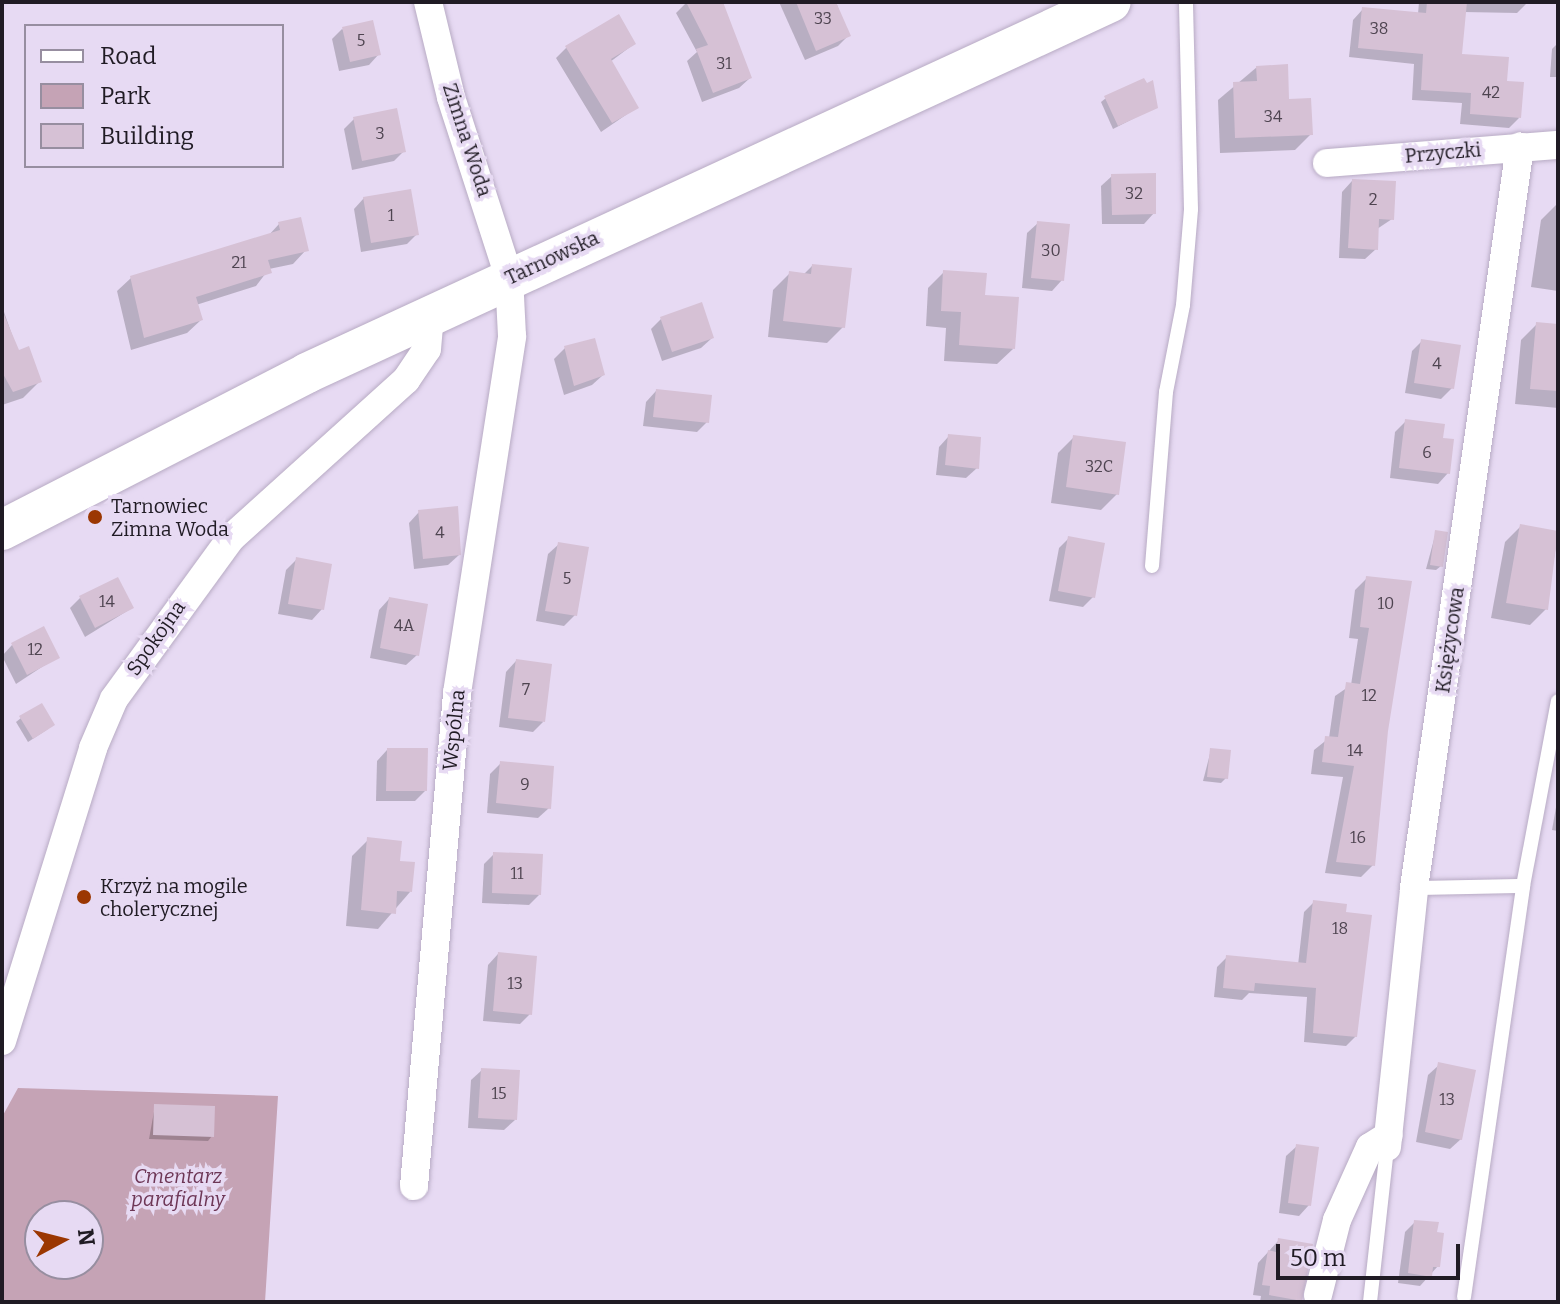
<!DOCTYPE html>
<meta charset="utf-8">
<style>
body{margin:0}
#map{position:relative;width:1560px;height:1304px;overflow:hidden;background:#e7daf3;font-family:Bitter,serif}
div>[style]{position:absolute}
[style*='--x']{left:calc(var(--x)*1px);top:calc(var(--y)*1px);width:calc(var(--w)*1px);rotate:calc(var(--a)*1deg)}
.green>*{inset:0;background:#c5a3b5}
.shadow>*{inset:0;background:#0003}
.building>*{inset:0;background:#d6c1d5}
.roads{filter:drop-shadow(0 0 2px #b8abc4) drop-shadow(0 0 2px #b8abc4)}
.service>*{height:14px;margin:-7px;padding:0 7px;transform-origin:7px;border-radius:7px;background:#fff}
.minor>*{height:28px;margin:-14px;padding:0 14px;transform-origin:14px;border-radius:14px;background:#fff}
.secondary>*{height:40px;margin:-20px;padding:0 20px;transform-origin:20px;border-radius:20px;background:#fff}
.dots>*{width:22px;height:22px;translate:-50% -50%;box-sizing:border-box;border:4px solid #e7daf3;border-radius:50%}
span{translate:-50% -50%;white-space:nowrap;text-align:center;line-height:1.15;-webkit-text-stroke:7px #e7daf3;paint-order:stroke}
.number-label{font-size:16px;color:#4e4450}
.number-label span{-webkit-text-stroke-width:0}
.street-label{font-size:20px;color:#201b24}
.poi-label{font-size:20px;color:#201b24}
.left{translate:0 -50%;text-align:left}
.park-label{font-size:20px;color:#6d3656;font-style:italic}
.frame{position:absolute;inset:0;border:4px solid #201b24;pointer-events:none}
.legend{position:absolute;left:24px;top:24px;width:260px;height:144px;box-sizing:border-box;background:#e7daf3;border:2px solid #978ea0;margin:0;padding:10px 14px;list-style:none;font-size:24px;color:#201b24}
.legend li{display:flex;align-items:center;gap:16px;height:40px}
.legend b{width:40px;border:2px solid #978ea0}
.north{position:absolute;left:24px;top:1200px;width:80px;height:80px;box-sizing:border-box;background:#e7daf3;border:2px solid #978ea0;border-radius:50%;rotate:83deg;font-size:22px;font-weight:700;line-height:32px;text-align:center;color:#201b24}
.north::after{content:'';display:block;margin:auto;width:28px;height:36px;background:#9b3702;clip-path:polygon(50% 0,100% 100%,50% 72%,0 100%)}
.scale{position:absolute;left:1276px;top:1244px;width:184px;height:36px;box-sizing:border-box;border:4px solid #201b24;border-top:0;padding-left:10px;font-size:24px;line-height:28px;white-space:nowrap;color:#201b24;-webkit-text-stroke:6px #e7daf3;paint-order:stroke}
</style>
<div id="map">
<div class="green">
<div style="clip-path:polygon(evenodd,18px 1088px,278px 1096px,265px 1302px,2px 1302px,2px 1117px,18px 1088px,40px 1216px,88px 1216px,88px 1264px,40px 1264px,40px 1216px)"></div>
</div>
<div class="shadow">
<div style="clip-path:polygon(687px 2px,726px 2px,723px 5px,750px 78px,739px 88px,702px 102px,687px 61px,697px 52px,676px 13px)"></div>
<div style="clip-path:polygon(779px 2px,836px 2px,848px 36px,838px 46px,805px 60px)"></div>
<div style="clip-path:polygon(1419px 2px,1528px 2px,1517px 13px,1464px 12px,1460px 55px,1505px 83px,1519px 118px,1509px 128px,1460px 124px,1462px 103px,1412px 100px,1414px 64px,1349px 57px,1353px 20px,1363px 9px,1418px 14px)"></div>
<div style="clip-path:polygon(342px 29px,379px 54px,369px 65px,339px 71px,332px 39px)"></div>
<div style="clip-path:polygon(1558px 43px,1558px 77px,1550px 77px,1552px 49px)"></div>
<div style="clip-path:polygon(634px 44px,610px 62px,636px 108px,601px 132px,556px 58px,567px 47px)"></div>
<div style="clip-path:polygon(1257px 67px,1311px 134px,1295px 150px,1220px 153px,1218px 100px)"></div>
<div style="clip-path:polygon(1106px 98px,1156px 107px,1113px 129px,1101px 102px)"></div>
<div style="clip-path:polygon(354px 119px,404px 151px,394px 161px,352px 170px,344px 129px)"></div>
<div style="clip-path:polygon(1112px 176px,1154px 213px,1144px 224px,1102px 224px,1101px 186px)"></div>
<div style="clip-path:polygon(1352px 181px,1392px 219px,1377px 229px,1376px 249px,1365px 259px,1339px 258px,1342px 192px)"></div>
<div style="clip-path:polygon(364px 198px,417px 234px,407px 244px,361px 252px,354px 209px)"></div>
<div style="clip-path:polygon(1557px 204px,1558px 291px,1531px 287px,1541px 220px)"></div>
<div style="clip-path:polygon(1038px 223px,1062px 280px,1052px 291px,1022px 288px,1027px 233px)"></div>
<div style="clip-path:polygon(279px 224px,306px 250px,293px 264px,269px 269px,256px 286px,196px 305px,201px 320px,187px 333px,131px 350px,117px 291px,131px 278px,268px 236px)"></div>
<div style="clip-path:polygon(812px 266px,843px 327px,827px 343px,768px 337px,773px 290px,789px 274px,803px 275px)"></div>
<div style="clip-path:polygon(944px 272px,983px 296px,1013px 349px,997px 364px,944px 361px,946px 328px,926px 326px,928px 288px)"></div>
<div style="clip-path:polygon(3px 309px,18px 352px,39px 382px,23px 398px,2px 405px)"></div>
<div style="clip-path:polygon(661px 319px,712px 338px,701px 348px,662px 361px,651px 329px)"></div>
<div style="clip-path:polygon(1537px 324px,1558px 326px,1558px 408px,1515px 404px,1521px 340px)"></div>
<div style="clip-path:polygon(1422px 341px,1452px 388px,1441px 399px,1405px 393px,1412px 351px)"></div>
<div style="clip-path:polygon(565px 348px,603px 375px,592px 385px,564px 395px,554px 359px)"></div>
<div style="clip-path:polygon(656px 391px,707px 422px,697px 432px,643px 426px,646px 402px)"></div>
<div style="clip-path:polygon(1406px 421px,1441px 439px,1448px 473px,1438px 484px,1390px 478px,1395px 432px)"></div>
<div style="clip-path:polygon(949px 436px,977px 468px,966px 478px,936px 475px,939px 447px)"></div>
<div style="clip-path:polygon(1074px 437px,1117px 494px,1101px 510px,1051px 503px,1058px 453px)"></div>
<div style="clip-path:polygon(419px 512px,459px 555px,448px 565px,414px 569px,409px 523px)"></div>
<div style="clip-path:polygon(1521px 526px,1558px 533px,1546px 609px,1530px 625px,1491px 618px,1505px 542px)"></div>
<div style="clip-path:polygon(1436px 532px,1441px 566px,1436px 570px,1426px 569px)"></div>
<div style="clip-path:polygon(1069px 538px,1093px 597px,1083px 607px,1049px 601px,1059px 548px)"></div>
<div style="clip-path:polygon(559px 544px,575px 615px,564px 626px,536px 621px,548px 554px)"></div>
<div style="clip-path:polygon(296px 560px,322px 609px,312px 620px,278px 614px,286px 570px)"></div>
<div style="clip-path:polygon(1367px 578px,1386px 730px,1373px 865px,1361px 877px,1325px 873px,1343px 777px,1311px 774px,1314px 750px,1329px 738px,1335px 696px,1351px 685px,1358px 639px,1349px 638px,1355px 590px)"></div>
<div style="clip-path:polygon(81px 597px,132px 608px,85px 637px,70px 608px)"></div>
<div style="clip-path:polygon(389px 599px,417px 655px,406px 665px,370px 658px,379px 610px)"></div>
<div style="clip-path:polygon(12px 645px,57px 657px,16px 684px,2px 656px)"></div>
<div style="clip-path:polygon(516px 661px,543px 722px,533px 732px,499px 727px,506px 672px)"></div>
<div style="clip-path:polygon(21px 718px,48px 729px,28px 742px,16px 722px)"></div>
<div style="clip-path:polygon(387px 750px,425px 791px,415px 801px,376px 801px,377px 761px)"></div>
<div style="clip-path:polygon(1211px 750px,1226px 778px,1221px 783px,1203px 781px)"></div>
<div style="clip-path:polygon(501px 763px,549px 808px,538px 818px,487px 813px,490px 774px)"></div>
<div style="clip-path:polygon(1558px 796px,1558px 831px,1552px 830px)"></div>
<div style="clip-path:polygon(368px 840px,398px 862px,410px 892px,378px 929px,346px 926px,352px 856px)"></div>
<div style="clip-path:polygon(494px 854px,539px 895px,529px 905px,482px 903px,484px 864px)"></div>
<div style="clip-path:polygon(1314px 902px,1356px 1036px,1346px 1046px,1304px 1042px,1307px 997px,1249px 993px,1242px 1000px,1214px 997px,1217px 967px,1227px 957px,1298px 965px,1304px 912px)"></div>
<div style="clip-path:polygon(498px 954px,530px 1014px,520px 1024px,483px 1021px,488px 965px)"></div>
<div style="clip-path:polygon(1439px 1065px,1461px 1139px,1450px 1149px,1416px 1142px,1428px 1075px)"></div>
<div style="clip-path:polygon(482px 1070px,515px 1120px,504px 1130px,468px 1128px,471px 1080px)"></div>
<div style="clip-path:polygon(155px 1106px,212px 1136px,208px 1141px,149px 1139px)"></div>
<div style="clip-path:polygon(1297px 1146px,1309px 1205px,1299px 1216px,1279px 1213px,1286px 1156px)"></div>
<div style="clip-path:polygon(1415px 1222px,1438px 1266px,1420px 1286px,1398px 1283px,1405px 1232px)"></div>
<div style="clip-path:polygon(1279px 1240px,1300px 1300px,1298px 1302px,1260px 1302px,1261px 1296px,1253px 1295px,1258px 1263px)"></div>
</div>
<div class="building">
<div style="clip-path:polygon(686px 2px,723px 2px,752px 78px,713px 93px,696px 49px,708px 45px)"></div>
<div style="clip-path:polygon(796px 2px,836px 2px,851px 36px,816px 51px)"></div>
<div style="clip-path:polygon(1427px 2px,1467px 2px,1462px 54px,1509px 57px,1507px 81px,1524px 82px,1521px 118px,1470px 114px,1471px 93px,1421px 90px,1423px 54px,1358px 48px,1362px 7px,1426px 13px)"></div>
<div style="clip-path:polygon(619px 14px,636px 44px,611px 59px,639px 108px,612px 123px,565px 46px)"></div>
<div style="clip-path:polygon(373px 20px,381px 55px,350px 62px,342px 27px)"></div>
<div style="clip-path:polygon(1288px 64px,1289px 99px,1311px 98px,1313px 135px,1235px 138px,1233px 82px,1257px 81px,1256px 66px)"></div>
<div style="clip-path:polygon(1144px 78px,1147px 83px,1153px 80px,1158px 108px,1118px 126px,1104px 96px)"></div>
<div style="clip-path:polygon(397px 108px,406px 152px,362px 161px,353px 117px)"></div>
<div style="clip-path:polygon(1156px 173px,1156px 214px,1112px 215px,1111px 174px)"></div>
<div style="clip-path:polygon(1352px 179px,1396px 181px,1394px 220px,1379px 219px,1378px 250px,1348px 248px)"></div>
<div style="clip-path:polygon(411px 189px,419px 235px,371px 243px,363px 197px)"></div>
<div style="clip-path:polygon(301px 217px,309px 251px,268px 260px,272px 273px,196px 297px,203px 320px,144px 338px,130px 276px,280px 230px,278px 222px)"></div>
<div style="clip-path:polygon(1037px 221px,1070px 224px,1064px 281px,1031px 278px)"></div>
<div style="clip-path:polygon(812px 264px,852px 268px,845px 328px,783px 321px,789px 271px,811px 274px)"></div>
<div style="clip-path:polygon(943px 270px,987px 273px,985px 295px,1019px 297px,1015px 349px,959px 345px,961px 312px,941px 311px)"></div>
<div style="clip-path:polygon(702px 302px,714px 338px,672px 352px,660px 317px)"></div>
<div style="clip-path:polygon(2px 310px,19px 350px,29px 346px,42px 382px,13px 392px,2px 372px)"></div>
<div style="clip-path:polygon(1536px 322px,1558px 324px,1558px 391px,1530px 389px)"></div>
<div style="clip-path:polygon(595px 338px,605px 375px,574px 386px,564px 346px)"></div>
<div style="clip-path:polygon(1421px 339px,1461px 345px,1454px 389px,1414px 383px)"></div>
<div style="clip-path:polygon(656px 389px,712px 395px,709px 423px,653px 417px)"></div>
<div style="clip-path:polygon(1405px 419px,1445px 424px,1443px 438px,1454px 439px,1450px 474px,1399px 468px)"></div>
<div style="clip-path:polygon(948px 434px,981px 437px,979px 469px,945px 465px)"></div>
<div style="clip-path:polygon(1073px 435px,1126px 442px,1119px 495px,1066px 487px)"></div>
<div style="clip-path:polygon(458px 506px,461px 555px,423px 559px,418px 510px)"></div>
<div style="clip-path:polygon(1520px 524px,1558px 531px,1548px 610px,1506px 603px)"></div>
<div style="clip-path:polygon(1435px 530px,1448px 532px,1443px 567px,1430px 565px)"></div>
<div style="clip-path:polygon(1068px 536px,1105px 543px,1095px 598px,1058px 591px)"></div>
<div style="clip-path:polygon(558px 542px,589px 547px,577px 616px,545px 611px)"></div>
<div style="clip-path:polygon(296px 557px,332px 564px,324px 610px,288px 604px)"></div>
<div style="clip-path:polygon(1366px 576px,1412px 581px,1388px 731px,1375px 866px,1336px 862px,1354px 766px,1322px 762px,1325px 736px,1338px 737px,1346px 682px,1360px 684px,1369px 628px,1360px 627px)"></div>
<div style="clip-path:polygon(118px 577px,134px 608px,95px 628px,79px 596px)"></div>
<div style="clip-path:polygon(389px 597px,428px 604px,419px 656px,380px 648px)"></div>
<div style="clip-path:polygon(44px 626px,60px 658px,27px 675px,11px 643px)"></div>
<div style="clip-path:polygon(516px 659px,552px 664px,545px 722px,508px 718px)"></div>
<div style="clip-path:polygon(42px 703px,55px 725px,33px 739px,19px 716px)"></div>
<div style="clip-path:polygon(387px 748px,428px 748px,427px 791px,386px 791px)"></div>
<div style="clip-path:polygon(1210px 748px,1231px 750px,1228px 779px,1207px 777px)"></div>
<div style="clip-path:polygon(500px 761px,554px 766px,551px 809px,496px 803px)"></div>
<div style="clip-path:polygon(367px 837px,402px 841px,400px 861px,415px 862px,412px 892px,397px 891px,396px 914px,361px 910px)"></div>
<div style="clip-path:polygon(493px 852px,543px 854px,541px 895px,492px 893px)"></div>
<div style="clip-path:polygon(1313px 900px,1347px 904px,1346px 912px,1372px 915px,1357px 1037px,1313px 1033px,1316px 988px,1255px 983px,1254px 991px,1223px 988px,1226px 955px,1306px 963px)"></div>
<div style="clip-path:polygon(498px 952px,537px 956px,532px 1015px,493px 1011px)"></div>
<div style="clip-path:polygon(1438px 1062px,1476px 1070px,1462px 1140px,1425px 1132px)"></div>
<div style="clip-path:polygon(481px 1068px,520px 1070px,517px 1120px,478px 1118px)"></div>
<div style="clip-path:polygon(154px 1104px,215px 1106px,214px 1137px,153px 1135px)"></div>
<div style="clip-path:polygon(1296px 1144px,1319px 1147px,1311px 1206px,1288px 1203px)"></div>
<div style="clip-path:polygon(1414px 1220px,1439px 1222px,1437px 1232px,1444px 1233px,1440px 1267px,1433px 1267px,1432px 1277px,1408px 1273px)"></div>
<div style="clip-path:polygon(1278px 1238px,1313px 1244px,1302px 1301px,1269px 1295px,1270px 1286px,1262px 1285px,1268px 1250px,1276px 1252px)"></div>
</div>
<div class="roads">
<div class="service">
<div style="--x:1152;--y:566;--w:175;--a:-85.4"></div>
<div style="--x:1166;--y:392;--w:89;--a:-78.9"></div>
<div style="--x:1183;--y:305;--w:96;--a:-85.2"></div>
<div style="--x:1191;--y:209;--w:207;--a:-91.4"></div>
<div style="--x:1414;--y:888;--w:109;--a:-1.1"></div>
<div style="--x:1464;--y:1297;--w:415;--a:-81.8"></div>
<div style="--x:1523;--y:886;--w:188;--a:-79.3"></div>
<div style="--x:1370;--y:1302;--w:156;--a:-83.7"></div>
</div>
<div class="minor">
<div style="--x:1327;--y:163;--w:232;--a:-4.5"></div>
<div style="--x:2;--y:1041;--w:307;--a:-72.7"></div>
<div style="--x:93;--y:748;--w:53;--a:-66.8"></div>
<div style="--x:114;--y:699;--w:199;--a:-54"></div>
<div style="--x:231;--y:538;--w:236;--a:-42.1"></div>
<div style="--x:406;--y:380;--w:37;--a:-56"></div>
<div style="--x:427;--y:349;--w:35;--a:-85"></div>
<div style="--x:1387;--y:1147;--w:260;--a:-84"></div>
<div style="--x:1414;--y:888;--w:749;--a:-81.86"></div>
<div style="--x:414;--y:1186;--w:495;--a:-85"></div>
<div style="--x:457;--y:693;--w:361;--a:-81.2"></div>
<div style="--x:512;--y:336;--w:59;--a:-92.9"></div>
<div style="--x:509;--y:277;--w:189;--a:-107.9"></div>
<div style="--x:451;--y:97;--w:98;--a:-103.6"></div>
<div style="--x:1318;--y:1295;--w:77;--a:-75.8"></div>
<div style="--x:1337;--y:1220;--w:80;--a:-65.7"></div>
<div style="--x:1370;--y:1147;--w:22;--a:-32"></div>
</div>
<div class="secondary">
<div style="--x:2;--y:530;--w:343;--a:-27.2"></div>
<div style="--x:307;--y:373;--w:885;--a:-24.77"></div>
</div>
</div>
<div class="dots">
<div style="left:95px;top:517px;background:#9b3702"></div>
<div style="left:84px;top:897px;background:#9b3702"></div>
</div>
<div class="number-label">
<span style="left:823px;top:19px">33</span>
<span style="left:1379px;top:29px">38</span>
<span style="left:361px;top:41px">5</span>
<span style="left:724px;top:64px">31</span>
<span style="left:1491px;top:93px">42</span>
<span style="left:1273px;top:117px">34</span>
<span style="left:380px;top:134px">3</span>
<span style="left:1134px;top:194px">32</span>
<span style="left:1373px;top:200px">2</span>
<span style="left:391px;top:216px">1</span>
<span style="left:1051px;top:251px">30</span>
<span style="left:239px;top:263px">21</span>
<span style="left:1437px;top:364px">4</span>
<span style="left:1427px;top:453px">6</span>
<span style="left:1099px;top:467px">32C</span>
<span style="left:440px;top:533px">4</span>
<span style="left:567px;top:579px">5</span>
<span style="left:107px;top:602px">14</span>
<span style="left:1386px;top:604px">10</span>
<span style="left:404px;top:626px">4A</span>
<span style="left:35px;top:650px">12</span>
<span style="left:526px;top:690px">7</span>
<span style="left:1369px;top:696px">12</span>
<span style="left:1355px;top:751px">14</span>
<span style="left:525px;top:785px">9</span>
<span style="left:1358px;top:838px">16</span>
<span style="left:517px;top:874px">11</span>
<span style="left:1340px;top:929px">18</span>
<span style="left:515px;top:984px">13</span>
<span style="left:499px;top:1094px">15</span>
<span style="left:1447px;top:1100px">13</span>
</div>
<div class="street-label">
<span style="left:467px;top:140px;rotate:72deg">Zimna Woda</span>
<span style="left:1443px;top:153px;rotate:-5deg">Przyczki</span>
<span style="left:552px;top:258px;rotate:-25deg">Tarnowska</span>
<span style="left:156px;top:638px;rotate:-55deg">Spokojna</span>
<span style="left:1450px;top:640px;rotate:-82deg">Księżycowa</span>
<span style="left:454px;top:730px;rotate:-84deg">Wspólna</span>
</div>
<div class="poi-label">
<span class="left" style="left:111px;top:518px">Tarnowiec<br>Zimna Woda</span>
<span class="left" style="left:100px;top:898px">Krzyż na mogile<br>cholerycznej</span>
</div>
<div class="park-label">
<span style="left:178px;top:1188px">Cmentarz<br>parafialny</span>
</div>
<div class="frame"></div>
<ul class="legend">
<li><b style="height:10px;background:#fff"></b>Road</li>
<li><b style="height:22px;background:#c5a3b5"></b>Park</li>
<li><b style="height:22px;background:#d6c1d5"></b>Building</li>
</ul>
<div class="north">N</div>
<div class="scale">50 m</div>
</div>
